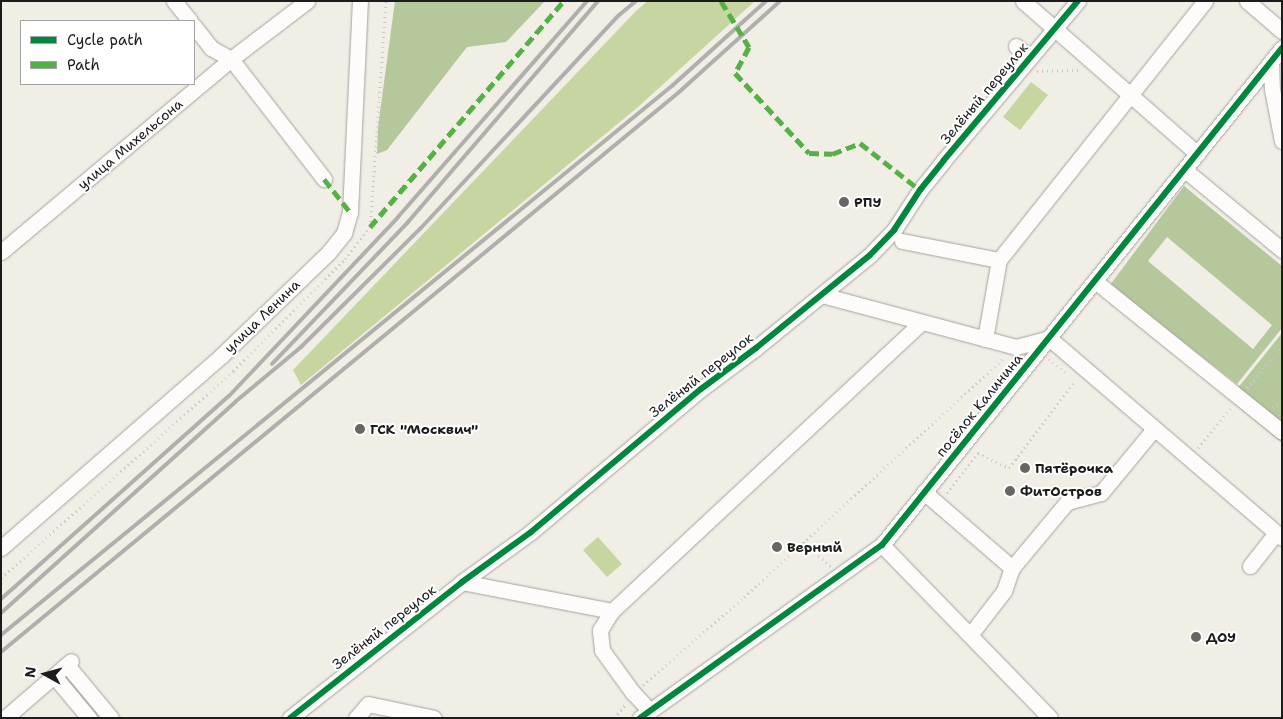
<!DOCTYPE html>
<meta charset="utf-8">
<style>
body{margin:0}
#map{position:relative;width:1283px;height:719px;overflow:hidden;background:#f1eee6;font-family:"Shantell Sans",sans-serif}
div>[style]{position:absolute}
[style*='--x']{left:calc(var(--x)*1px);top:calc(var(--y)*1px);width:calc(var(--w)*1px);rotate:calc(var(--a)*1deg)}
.green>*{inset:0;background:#c7d6a1}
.forest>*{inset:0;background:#b5c89b}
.path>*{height:2.5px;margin-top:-1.25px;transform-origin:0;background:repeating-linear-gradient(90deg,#c9c9c7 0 1px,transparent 0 5px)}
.roads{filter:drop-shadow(0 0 1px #a5a39e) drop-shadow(0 0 1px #a5a39e)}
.minor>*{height:15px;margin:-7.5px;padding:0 7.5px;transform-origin:7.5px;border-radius:7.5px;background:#fdfcfb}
.rail>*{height:4px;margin:-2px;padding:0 2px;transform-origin:2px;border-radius:2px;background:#b0afae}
.quiet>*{height:5px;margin-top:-2.5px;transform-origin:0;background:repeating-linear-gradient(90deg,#55b145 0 10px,transparent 0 15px)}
.cycleway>*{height:6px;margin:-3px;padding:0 3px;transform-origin:3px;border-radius:3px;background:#00873e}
.dots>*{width:14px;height:14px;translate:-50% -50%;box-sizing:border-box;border:2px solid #fff;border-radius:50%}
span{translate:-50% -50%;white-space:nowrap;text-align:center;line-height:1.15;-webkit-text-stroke:4px #fff;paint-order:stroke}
.street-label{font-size:14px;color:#1c1c1c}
.poi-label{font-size:14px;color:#1c1c1c;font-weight:700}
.left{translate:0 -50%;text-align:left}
.frame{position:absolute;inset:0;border:2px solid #1c1c1c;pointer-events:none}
.legend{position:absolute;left:20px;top:20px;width:175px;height:65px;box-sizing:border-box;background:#fff;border:1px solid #a4a4a4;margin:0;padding:6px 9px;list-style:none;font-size:15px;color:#1c1c1c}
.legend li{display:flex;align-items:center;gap:10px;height:25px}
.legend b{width:25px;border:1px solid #a4a4a4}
.north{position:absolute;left:20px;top:649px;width:50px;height:50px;-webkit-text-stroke:4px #fff;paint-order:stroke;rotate:277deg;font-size:14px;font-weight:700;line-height:20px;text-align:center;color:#1c1c1c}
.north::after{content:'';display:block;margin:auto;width:18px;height:22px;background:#1c1c1c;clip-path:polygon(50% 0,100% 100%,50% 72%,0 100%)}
</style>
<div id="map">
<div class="green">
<div style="clip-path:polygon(648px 1px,755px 1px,638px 107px,301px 385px,293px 370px,636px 11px)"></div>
<div style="clip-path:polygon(1031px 82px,1048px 95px,1020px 130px,1003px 117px)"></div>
<div style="clip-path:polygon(598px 537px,622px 564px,607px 577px,583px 550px)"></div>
</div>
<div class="forest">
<div style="clip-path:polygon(395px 1px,545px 1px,506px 42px,467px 47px,387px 150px,377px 154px,378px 127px)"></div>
<div style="clip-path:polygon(evenodd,1184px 186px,1282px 266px,1282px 328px,1237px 384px,1110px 285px,1184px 186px,1167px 237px,1272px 325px,1253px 349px,1148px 261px,1167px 237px)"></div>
<div style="clip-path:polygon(1282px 333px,1282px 443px,1229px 399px)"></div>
</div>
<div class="path">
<div style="--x:1037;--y:71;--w:42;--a:-1.4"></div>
<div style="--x:1049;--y:359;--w:22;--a:39"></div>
<div style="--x:1247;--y:388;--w:54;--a:-49.5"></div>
<div style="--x:1272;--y:407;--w:11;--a:-22"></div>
<div style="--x:1198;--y:448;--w:52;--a:-50.5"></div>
<div style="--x:1017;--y:458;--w:10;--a:37"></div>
<div style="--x:947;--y:493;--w:51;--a:-52.2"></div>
<div style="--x:978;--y:453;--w:34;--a:26"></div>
<div style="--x:1009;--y:468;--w:109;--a:-52.8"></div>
<div style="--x:804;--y:542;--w:36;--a:42"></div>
<div style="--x:1;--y:578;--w:311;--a:-41.7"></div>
<div style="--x:233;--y:371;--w:158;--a:-45"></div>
<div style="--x:345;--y:259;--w:41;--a:-52"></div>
<div style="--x:370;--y:227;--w:227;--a:-86"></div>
<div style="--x:643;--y:685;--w:134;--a:-41.1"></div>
<div style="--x:744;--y:597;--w:353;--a:-42.6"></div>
<div style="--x:614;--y:718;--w:18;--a:-49"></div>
</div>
<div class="roads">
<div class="minor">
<div style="--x:174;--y:1;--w:26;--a:51"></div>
<div style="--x:1023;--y:1;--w:232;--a:41.2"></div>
<div style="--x:1247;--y:1;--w:46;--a:40.6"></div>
<div style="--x:194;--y:26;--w:28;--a:52"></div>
<div style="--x:211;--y:48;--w:23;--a:29"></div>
<div style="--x:231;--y:59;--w:152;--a:52.2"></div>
<div style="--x:1016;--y:46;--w:18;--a:41"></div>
<div style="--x:1271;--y:62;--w:27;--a:88"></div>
<div style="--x:1272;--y:89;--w:53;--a:79.1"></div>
<div style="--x:1185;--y:170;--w:126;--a:39.5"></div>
<div style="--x:902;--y:241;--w:99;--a:11.1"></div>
<div style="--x:1;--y:252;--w:300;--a:-40"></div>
<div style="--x:231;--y:59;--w:96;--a:-37.3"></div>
<div style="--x:1095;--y:281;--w:240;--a:38.9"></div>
<div style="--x:822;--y:295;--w:201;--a:15"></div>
<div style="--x:1016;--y:347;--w:34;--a:-15"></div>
<div style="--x:1049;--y:338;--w:307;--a:40.6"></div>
<div style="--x:985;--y:339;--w:80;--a:-80"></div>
<div style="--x:999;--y:260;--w:331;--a:-51.5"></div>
<div style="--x:924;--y:492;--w:116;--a:40.8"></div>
<div style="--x:1012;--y:568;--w:86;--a:-50.2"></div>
<div style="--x:1067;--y:502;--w:35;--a:-15"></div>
<div style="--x:1101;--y:493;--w:83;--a:-50.4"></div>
<div style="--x:882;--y:545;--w:241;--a:45.8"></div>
<div style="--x:1;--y:548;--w:292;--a:-41.1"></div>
<div style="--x:221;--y:356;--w:149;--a:-43.9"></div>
<div style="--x:328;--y:253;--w:26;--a:-51"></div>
<div style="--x:344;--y:233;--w:22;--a:-74"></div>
<div style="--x:350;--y:212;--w:211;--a:-87.3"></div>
<div style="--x:1250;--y:566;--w:42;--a:-51.8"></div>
<div style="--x:462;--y:582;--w:153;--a:10.9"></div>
<div style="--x:970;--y:635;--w:56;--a:-52.3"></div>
<div style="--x:1004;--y:591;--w:24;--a:-71"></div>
<div style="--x:67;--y:665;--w:69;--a:50.3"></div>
<div style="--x:54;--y:676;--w:55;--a:50.2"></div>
<div style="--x:650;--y:711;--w:25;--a:-133"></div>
<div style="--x:633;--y:693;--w:53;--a:-125.8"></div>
<div style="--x:602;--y:650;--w:20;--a:-96"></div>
<div style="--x:600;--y:630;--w:22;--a:-58"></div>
<div style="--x:612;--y:611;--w:422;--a:-43"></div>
<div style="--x:5;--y:718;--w:87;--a:-40.8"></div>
<div style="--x:290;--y:718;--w:219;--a:-38.3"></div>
<div style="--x:462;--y:582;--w:85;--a:-35.9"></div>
<div style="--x:531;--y:532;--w:222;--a:-40.1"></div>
<div style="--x:701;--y:389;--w:69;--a:-36.7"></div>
<div style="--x:756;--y:348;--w:147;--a:-39.2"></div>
<div style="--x:870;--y:255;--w:35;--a:-46"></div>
<div style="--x:894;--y:230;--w:48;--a:-57"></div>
<div style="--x:920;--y:190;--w:38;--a:-51"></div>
<div style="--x:944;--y:160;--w:208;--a:-49.9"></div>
<div style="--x:356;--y:718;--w:18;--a:-49"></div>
<div style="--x:368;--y:704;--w:67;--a:12"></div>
<div style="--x:640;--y:718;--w:297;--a:-35.6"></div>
<div style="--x:882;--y:545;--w:638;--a:-51.17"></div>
</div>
</div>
<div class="rail">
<div style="--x:272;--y:364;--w:197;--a:-46.2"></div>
<div style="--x:408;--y:222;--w:291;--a:-49.3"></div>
<div style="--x:1;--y:599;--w:305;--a:-41.7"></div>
<div style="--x:229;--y:396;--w:246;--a:-46.6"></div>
<div style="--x:398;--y:217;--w:287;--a:-48.8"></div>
<div style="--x:1;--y:613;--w:315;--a:-42"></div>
<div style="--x:235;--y:402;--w:86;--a:-39.8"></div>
<div style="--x:301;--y:347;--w:168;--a:-44.8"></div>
<div style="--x:420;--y:229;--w:291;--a:-47.1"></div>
<div style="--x:618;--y:16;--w:23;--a:-40"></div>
<div style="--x:1;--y:635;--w:868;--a:-39.3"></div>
<div style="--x:673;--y:85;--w:125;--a:-42.1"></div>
<div style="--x:1;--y:652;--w:878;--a:-39.55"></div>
<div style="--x:678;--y:93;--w:137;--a:-42"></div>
</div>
<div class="quiet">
<div style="--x:721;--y:1;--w:54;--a:58.7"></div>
<div style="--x:749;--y:47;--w:30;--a:118"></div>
<div style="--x:735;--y:73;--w:109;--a:47.2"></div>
<div style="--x:809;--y:153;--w:23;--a:2"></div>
<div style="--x:832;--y:154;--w:30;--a:-21"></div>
<div style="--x:860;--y:143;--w:76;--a:38.1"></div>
<div style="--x:324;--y:179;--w:42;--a:51.8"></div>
<div style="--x:370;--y:227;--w:298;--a:-49.4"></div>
</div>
<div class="cycleway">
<div style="--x:290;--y:718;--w:219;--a:-38.3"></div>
<div style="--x:462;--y:582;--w:85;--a:-35.9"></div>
<div style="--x:531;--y:532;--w:222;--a:-40.1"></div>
<div style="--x:701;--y:389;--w:69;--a:-36.7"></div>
<div style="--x:756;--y:348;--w:147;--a:-39.2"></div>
<div style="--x:870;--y:255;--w:35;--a:-46"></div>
<div style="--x:894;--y:230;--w:48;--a:-57"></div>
<div style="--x:920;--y:190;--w:38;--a:-51"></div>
<div style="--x:944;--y:160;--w:208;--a:-49.9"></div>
<div style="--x:640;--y:718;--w:297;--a:-35.6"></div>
<div style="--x:882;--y:545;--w:638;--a:-51.17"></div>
</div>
<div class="dots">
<div style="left:844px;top:202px;background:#676663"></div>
<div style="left:360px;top:429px;background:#676663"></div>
<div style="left:1025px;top:468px;background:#676663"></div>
<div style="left:1010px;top:491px;background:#676663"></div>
<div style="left:777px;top:547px;background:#676663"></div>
<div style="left:1196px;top:637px;background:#676663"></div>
</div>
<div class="street-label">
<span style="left:984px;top:93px;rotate:-50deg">Зелёный переулок</span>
<span style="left:130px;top:144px;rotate:-40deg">улица Михельсона</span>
<span style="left:262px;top:316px;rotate:-44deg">улица Ленина</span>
<span style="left:701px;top:375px;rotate:-38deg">Зелёный переулок</span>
<span style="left:979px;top:405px;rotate:-51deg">посёлок Калинина</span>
<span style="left:384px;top:627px;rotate:-38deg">Зелёный переулок</span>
</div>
<div class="poi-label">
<span class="left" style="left:854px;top:202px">РПУ</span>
<span class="left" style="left:370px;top:429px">ГСК "Москвич"</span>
<span class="left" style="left:1035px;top:468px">Пятёрочка</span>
<span class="left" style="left:1020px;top:491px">ФитОстров</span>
<span class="left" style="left:787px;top:547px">Верный</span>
<span class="left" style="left:1206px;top:637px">ДОУ</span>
</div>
<div class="frame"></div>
<ul class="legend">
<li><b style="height:6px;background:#00873e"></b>Cycle path</li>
<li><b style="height:6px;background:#55b145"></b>Path</li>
</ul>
<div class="north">N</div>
</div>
